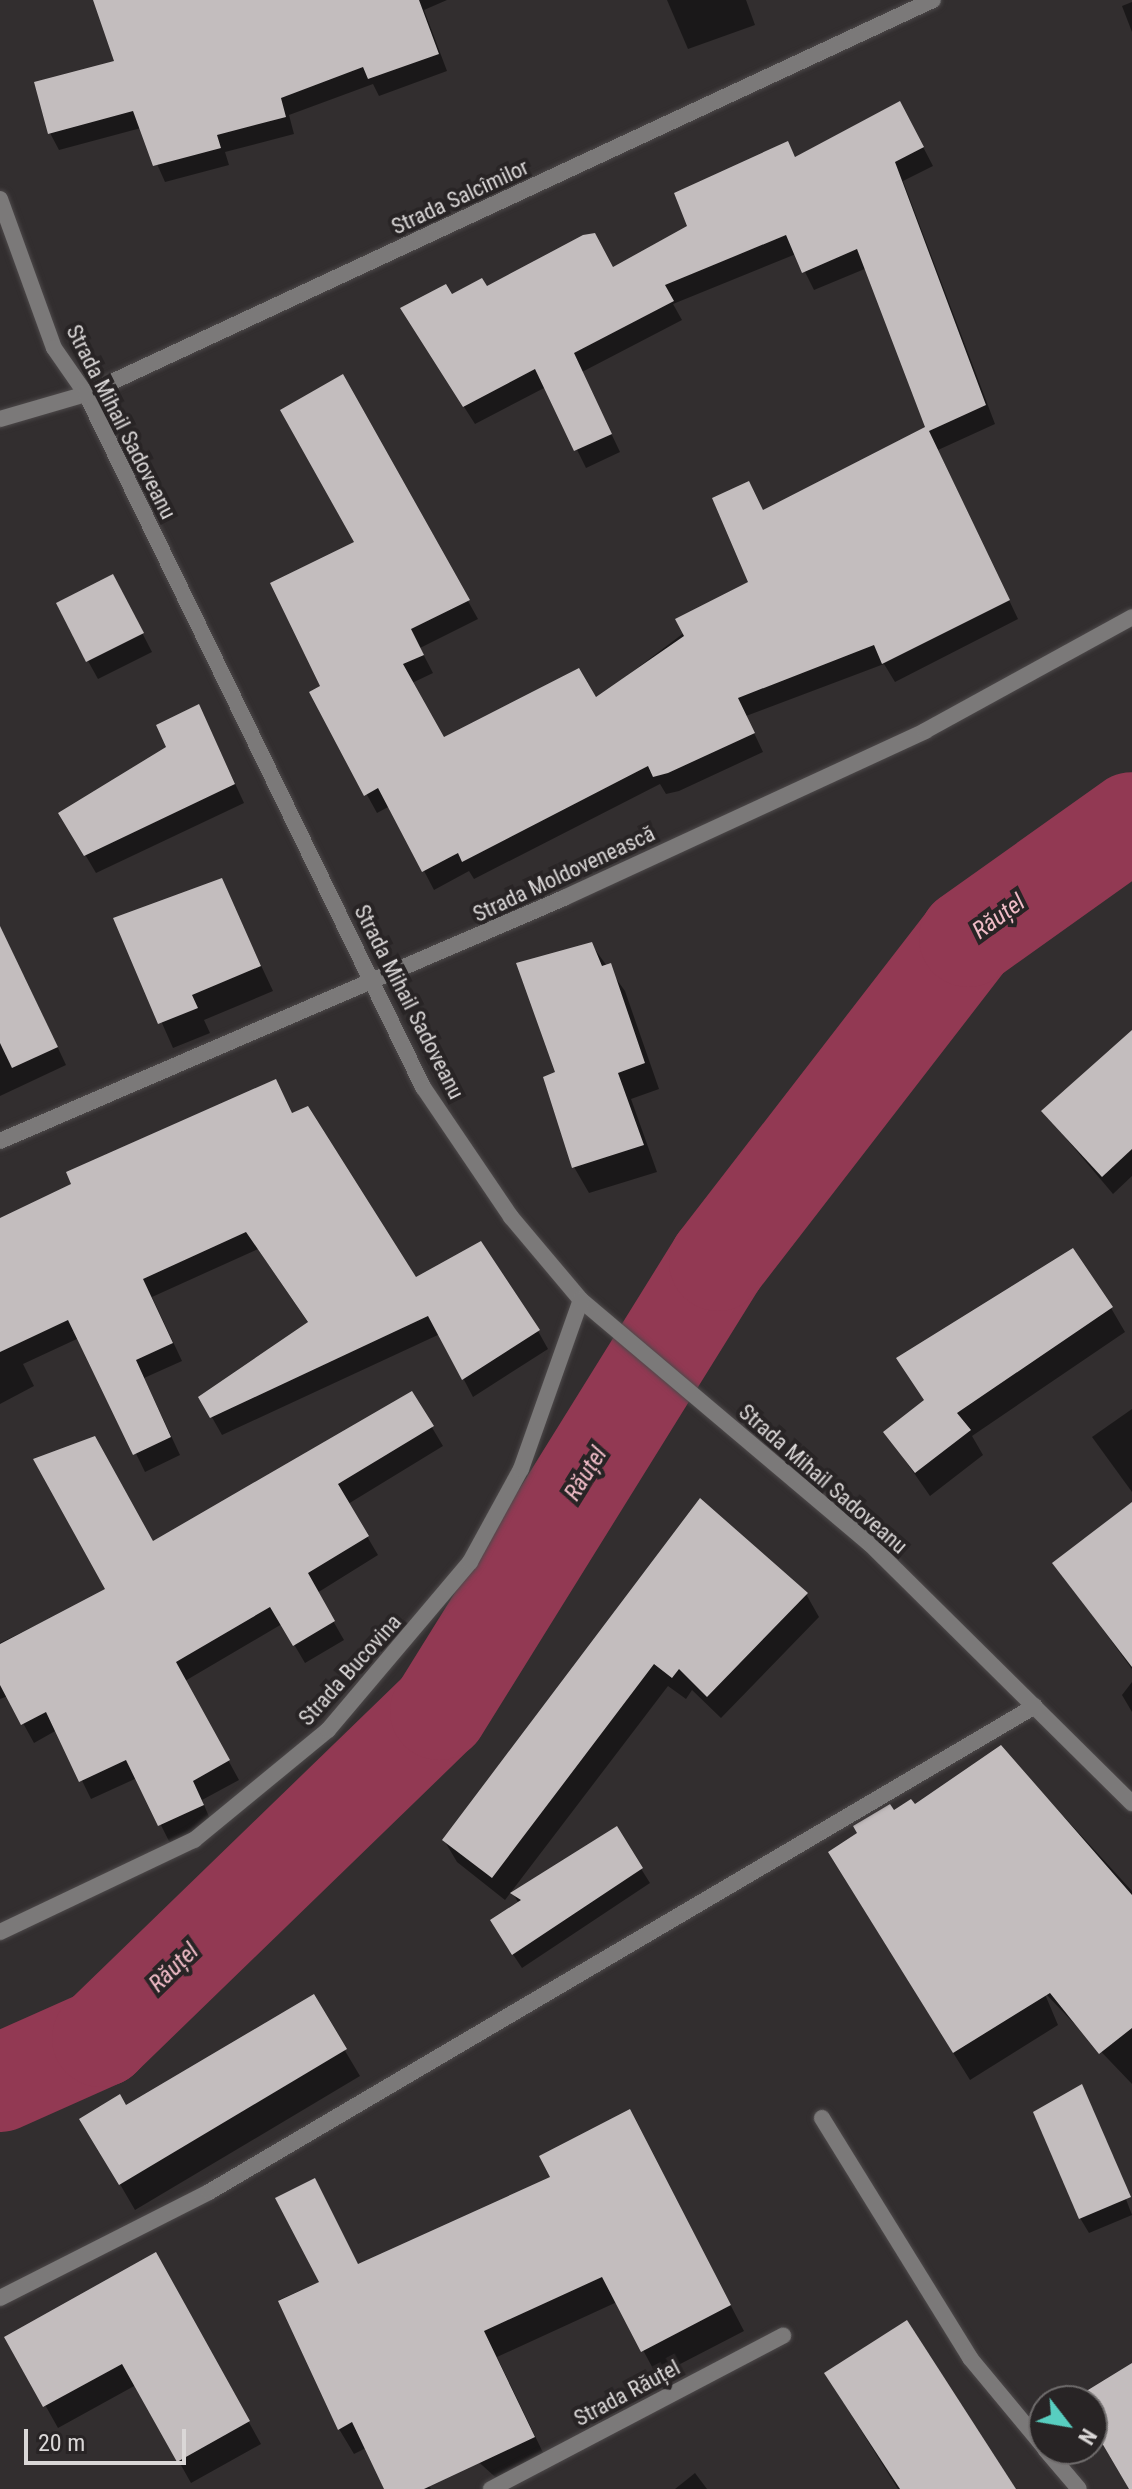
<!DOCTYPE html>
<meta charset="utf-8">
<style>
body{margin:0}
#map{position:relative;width:1132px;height:2489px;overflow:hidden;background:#322e2f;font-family:"Roboto Condensed",sans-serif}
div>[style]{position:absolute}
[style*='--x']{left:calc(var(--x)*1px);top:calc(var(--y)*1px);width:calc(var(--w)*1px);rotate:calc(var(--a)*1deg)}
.shadow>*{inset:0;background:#0007}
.river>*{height:98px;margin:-49px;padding:0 49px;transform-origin:49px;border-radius:49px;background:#923953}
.building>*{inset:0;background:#c3bdbe}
.roads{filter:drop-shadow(0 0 2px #4d494a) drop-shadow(0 0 2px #4d494a)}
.service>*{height:16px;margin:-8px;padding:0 8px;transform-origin:8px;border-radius:8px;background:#7b7979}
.minor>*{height:16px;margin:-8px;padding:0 8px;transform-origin:8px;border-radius:8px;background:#7b7979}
span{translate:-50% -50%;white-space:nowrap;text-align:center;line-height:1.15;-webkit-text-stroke:8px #282425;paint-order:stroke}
.street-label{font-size:22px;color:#dad7d7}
.water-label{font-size:24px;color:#f0bcc7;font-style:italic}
.north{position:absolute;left:1028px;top:2385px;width:80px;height:80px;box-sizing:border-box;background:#282425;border:2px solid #6f6c6c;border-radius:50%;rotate:121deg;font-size:22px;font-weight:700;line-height:32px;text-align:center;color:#dad7d7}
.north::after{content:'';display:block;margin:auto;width:28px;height:36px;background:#58cec0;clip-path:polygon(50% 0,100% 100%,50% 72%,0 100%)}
.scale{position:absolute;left:24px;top:2429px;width:162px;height:36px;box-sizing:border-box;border:4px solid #dad7d7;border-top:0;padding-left:10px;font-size:24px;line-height:28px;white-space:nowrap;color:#dad7d7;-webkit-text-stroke:6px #282425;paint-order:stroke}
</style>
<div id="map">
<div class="shadow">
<div style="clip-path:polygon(95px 0,447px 0,424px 10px,447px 71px,379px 96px,373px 84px,289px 115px,294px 134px,225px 152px,229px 165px,165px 182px,141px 128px,59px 150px,50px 133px,117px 63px)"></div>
<div style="clip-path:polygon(667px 0,746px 0,755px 25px,688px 49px)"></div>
<div style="clip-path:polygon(1132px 2px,1132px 32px,1122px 6px)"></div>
<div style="clip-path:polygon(910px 122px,933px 166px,903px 181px,995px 424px,938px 450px,1018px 619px,895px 682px,884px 664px,746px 716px,763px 752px,679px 791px,666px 794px,660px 784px,474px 879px,469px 871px,434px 890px,390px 806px,377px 813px,311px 693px,323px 687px,357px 543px,343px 377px,478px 619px,420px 648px,433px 673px,412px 683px,443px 740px,595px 700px,750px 583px,764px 512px,928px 428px,867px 268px,814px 290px,796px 254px,673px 304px,682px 320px,582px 372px,620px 452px,586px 468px,546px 387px,475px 424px,413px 327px,451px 297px,613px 269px,690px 227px,788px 144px,796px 158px)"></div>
<div style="clip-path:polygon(122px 594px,152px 652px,98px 679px,88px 661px)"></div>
<div style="clip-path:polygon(208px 725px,244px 803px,96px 873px,61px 814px)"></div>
<div style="clip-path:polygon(221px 880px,273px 991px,204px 1020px,210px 1033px,173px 1048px,116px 919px)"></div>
<div style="clip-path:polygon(591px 944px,625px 991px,659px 1089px,631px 1099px,657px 1172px,589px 1193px,574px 1167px,558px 1073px)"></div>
<div style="clip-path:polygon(0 963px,24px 976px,66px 1065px,0 1096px)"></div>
<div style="clip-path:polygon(1132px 1045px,1132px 1176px,1113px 1194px,1043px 1111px)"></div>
<div style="clip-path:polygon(293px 1115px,416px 1279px,538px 1331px,548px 1349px,473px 1397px,440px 1334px,222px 1435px,201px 1398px,309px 1324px,258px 1249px,152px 1297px,182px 1361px,144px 1378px,180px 1455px,145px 1472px,79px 1338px,23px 1364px,34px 1386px,0 1404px,0 1220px)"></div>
<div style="clip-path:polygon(1111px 1308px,1125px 1332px,972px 1436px,983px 1455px,930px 1496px,886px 1433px)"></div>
<div style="clip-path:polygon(412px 1394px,443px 1446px,348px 1504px,378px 1555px,317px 1593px,344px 1640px,305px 1663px,282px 1624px,185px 1681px,239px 1780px,202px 1800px,212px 1824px,170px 1843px,137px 1778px,91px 1799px,57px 1730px,34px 1743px,8px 1696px,0 1699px,0 1643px,108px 1590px,153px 1544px)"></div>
<div style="clip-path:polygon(1132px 1409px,1132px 1492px,1092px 1437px)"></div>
<div style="clip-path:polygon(701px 1501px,806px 1594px,819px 1617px,721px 1718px,692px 1690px,686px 1699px,668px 1686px,505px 1900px,457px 1862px,444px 1840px)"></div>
<div style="clip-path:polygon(1132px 1504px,1132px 1669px,1054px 1563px)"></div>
<div style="clip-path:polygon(1132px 1682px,1132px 1712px,1122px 1695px)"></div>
<div style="clip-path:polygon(1001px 1748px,1132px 1891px,1132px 2084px,1044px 1992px,1058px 2025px,970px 2080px,846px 1880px,893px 1812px,915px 1807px)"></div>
<div style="clip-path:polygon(616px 1829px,650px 1883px,522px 1968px,500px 1935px,519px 1904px,513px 1893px)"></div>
<div style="clip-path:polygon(313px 1997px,360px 2076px,135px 2210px,82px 2119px,126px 2108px)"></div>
<div style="clip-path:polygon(1089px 2102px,1132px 2215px,1089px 2233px,1080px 2218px)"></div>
<div style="clip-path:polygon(643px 2137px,744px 2331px,657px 2376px,617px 2302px,497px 2357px,548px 2463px,503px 2484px,351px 2347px,342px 2355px,431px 2489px,386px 2489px,366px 2448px,354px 2454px,339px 2429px,279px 2300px)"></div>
<div style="clip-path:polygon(168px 2277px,261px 2444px,191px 2483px,136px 2385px,58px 2428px,7px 2337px)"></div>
<div style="clip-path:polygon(840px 2397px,1014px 2489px,898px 2489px)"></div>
<div style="clip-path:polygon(695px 2473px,707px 2489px,675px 2489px)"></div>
</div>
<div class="river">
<div style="--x:0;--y:2083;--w:111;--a:-24"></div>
<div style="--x:101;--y:2038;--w:470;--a:-44.1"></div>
<div style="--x:439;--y:1711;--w:529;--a:-58.14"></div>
<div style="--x:718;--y:1262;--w:409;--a:-52.3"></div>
<div style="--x:968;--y:938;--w:201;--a:-35.5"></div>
</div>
<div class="building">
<div style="clip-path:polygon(93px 0,419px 0,439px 54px,368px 79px,363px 67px,281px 98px,286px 117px,217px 135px,221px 148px,153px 166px,133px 111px,48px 134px,34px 82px,114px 61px)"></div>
<div style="clip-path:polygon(900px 101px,924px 147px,895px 162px,986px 405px,929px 431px,1010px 600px,882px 664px,874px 645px,738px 698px,755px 733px,668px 773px,653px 777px,648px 766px,462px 862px,458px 853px,422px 872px,378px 788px,364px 796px,309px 692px,320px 686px,270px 583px,354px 542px,280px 410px,343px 374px,470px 600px,411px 629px,424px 655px,403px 664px,444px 737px,579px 668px,596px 697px,684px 636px,675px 619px,748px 582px,712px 498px,749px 481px,763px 510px,925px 427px,857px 249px,802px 273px,786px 235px,665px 285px,674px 301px,574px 353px,612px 434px,574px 451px,535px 369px,463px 407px,400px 308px,446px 284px,452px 294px,482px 278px,487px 286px,583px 235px,595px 233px,613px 267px,687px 226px,674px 193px,788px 141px,795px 157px)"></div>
<div style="clip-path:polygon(113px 574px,144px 633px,86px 662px,56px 603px)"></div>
<div style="clip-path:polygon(199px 704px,235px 784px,84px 856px,58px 813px,166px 747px,156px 725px)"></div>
<div style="clip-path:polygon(222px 878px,261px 966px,192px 995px,198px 1008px,158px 1024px,113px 918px)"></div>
<div style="clip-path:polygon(0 926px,58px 1047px,12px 1068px,0 1043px)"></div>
<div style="clip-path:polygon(592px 942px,602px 966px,611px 963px,645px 1063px,618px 1073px,644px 1145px,572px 1168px,543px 1077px,555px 1072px,516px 963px)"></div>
<div style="clip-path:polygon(1132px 1030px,1132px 1149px,1102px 1177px,1041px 1111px)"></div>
<div style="clip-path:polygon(276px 1079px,292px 1113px,308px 1106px,416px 1277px,481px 1241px,540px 1330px,462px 1380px,428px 1316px,210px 1418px,198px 1397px,308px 1322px,246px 1232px,143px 1279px,173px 1343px,136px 1360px,171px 1437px,133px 1455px,68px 1320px,0 1352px,0 1218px,71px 1184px,66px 1172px)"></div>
<div style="clip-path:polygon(1073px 1248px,1113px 1307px,957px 1413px,971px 1430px,915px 1473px,883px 1432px,924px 1400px,896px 1358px)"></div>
<div style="clip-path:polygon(412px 1391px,434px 1426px,338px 1484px,369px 1536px,308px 1573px,335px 1621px,293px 1646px,270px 1607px,176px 1662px,230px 1760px,193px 1781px,204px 1805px,158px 1826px,126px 1760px,79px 1782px,46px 1712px,21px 1725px,0 1685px,0 1644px,105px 1589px,33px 1459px,95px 1436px,153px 1541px)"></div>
<div style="clip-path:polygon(700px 1498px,808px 1593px,707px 1697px,679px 1669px,672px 1678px,654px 1664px,492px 1878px,442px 1840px)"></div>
<div style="clip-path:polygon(1132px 1502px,1132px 1667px,1052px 1563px)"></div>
<div style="clip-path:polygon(1001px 1745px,1132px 1895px,1132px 2028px,1099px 2054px,1050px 1993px,953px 2053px,828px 1852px,857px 1833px,853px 1826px,890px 1804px,894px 1810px,911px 1799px,915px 1804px)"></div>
<div style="clip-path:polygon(617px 1826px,643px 1868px,512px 1955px,490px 1920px,521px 1900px,510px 1893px)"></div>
<div style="clip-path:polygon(314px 1994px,347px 2049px,119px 2185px,79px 2119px,120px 2094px,126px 2105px)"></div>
<div style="clip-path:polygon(1082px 2084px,1131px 2197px,1079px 2219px,1033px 2112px)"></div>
<div style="clip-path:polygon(630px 2109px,731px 2305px,641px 2352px,602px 2277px,484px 2331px,535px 2437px,424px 2489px,384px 2489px,352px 2422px,338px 2430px,278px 2301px,319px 2282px,275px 2198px,315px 2178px,358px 2264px,550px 2177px,539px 2156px)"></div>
<div style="clip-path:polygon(156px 2252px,250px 2421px,177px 2462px,122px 2364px,43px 2407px,4px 2337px)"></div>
<div style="clip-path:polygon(907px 2320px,1016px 2489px,900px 2489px,824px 2373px)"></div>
<div style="clip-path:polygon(1132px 2363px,1132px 2489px,1129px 2489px,1092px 2426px,1092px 2401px,1075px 2398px)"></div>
</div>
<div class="roads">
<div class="service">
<div style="--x:822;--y:2118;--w:282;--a:58.3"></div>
<div style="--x:970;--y:2358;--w:116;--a:50.3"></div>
<div style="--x:0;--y:2298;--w:234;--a:-26.9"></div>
<div style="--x:209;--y:2192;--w:958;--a:-30.47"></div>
<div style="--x:1045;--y:2449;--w:52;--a:49.6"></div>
</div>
<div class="minor">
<div style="--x:0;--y:199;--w:158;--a:70.1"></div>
<div style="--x:54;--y:348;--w:56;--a:55.2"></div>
<div style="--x:86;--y:394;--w:771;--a:64.07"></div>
<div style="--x:423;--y:1087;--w:157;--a:55.9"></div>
<div style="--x:511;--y:1217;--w:109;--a:49.9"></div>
<div style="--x:581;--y:1300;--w:377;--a:40.2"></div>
<div style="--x:869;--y:1543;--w:370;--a:44.7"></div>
<div style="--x:0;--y:419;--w:90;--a:-16.2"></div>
<div style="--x:86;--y:394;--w:934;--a:-24.95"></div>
<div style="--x:0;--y:1141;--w:614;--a:-23.31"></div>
<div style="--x:564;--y:898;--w:398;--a:-24.8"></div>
<div style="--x:925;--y:731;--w:236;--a:-28.8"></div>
<div style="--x:0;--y:1932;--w:215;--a:-25.4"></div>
<div style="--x:194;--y:1840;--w:173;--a:-39.4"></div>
<div style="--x:328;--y:1730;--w:220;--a:-49.8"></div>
<div style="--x:470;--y:1562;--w:106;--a:-61.3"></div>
<div style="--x:521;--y:1469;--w:179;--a:-70.5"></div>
<div style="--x:491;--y:2489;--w:330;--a:-27.7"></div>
</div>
</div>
<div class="street-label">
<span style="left:460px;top:197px;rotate:-25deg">Strada Salcîmilor</span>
<span style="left:121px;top:422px;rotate:63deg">Strada Mihail Sadoveanu</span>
<span style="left:564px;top:874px;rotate:-25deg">Strada Moldovenească</span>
<span style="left:409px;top:1002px;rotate:63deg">Strada Mihail Sadoveanu</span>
<span style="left:823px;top:1479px;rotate:41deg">Strada Mihail Sadoveanu</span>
<span style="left:350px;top:1670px;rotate:-48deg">Strada Bucovina</span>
<span style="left:627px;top:2393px;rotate:-28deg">Strada Răuțel</span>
</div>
<div class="water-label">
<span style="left:999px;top:917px;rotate:-36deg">Răuțel</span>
<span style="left:586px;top:1474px;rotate:-58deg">Răuțel</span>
<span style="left:174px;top:1968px;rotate:-44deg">Răuțel</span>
</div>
<div class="north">N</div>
<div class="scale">20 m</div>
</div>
